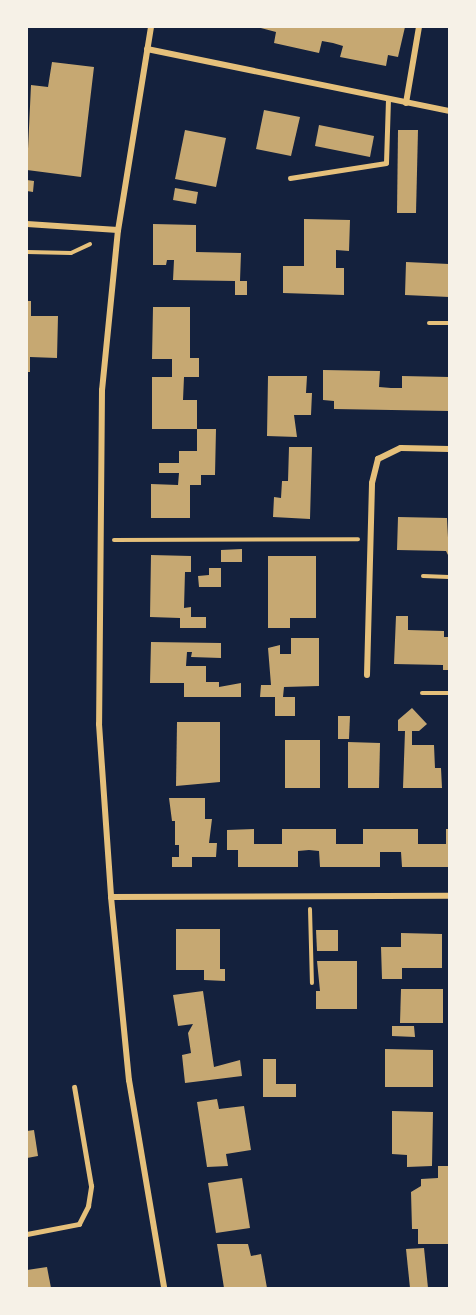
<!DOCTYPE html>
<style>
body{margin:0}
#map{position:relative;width:476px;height:1315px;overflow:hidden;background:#14213d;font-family:"Public Sans",sans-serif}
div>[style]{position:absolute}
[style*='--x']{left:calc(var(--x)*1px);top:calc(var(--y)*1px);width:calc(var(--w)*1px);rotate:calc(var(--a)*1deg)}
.building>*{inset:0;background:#c6a872}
.path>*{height:4px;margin:-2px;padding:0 2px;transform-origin:2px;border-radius:2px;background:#e5c07b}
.service>*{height:4.5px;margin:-2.25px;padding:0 2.25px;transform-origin:2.25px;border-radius:2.25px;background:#e5c07b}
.minor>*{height:6px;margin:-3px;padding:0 3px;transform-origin:3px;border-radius:3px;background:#e5c07b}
span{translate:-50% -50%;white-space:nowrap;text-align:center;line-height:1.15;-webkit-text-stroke:5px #f6f1e7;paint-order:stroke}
.frame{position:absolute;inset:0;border:28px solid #f6f1e7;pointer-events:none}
</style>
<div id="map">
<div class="building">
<div style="clip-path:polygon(257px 27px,405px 27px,398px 57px,388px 55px,386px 66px,340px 57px,343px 46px,333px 43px,322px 41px,319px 53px,274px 43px,276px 32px)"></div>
<div style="clip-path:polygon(52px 62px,94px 67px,81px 177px,27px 170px,31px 85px,48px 87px)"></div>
<div style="clip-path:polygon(264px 110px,300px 117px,291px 156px,256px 149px)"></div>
<div style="clip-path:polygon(319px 125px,374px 136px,370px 157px,315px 146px)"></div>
<div style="clip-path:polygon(185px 130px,226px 138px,216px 187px,175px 179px)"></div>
<div style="clip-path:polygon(398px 130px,418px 130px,416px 213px,397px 213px)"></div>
<div style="clip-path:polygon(27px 180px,34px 181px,33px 192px,27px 191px)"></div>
<div style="clip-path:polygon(175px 188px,198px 192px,196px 204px,173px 200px)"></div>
<div style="clip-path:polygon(304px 219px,350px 220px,349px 251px,336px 250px,336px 268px,344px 268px,344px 295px,283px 293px,283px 266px,304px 266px)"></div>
<div style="clip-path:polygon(153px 224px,196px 225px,196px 252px,241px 253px,240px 281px,247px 281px,247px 295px,235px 295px,235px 281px,173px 280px,174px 260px,167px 260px,166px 265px,153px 265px)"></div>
<div style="clip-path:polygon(406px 262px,449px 264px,449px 297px,405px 295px)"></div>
<div style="clip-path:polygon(27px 301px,31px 301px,31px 316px,58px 316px,57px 358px,30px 357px,30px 372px,27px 372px)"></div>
<div style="clip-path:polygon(153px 307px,190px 307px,190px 358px,199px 358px,199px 377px,184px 377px,183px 400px,197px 400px,197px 429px,216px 429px,215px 475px,201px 475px,201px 485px,190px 485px,190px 518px,151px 518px,151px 484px,178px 485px,179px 473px,159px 473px,159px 463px,179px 463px,179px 451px,197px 451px,197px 429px,152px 429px,152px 377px,172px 377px,172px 359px,152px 359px)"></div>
<div style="clip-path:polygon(323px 370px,380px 371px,379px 387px,391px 388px,402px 388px,402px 376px,449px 377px,449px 411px,334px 409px,334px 401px,323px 400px)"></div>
<div style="clip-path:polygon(268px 376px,307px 376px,306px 393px,312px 393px,311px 415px,294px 415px,297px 437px,267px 436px)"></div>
<div style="clip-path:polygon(289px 447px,312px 447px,310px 519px,273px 517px,274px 497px,281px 498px,282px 481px,288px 481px)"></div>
<div style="clip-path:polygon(398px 517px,447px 518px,449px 557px,446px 551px,397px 550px)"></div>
<div style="clip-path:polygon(242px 549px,242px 562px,221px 562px,221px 550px)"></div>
<div style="clip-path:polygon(151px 555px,191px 556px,191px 572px,185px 572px,184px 608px,191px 607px,191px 617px,206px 617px,206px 628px,180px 628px,180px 618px,150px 617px)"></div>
<div style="clip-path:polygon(268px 556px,316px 556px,316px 618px,290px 618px,290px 628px,268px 628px)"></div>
<div style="clip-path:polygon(209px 568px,221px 568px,221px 587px,199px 587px,198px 576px,209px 575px)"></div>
<div style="clip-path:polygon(396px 616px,408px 616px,408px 630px,444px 631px,444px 637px,449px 637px,449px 670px,443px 670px,443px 665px,394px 664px)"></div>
<div style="clip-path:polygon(291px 638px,319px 638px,319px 686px,284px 687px,283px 697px,295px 697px,295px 716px,275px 716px,275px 697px,260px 697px,261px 685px,271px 685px,268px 648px,280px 645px,280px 654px,291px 654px)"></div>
<div style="clip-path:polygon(151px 642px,221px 643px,221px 658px,191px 657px,192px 652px,187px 652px,186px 666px,206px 666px,206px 682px,219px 682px,219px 687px,241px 683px,241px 697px,184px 697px,184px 683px,150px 683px)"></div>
<div style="clip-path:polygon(412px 708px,427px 724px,419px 731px,412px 731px,412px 745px,434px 745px,435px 768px,441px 768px,442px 788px,403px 788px,405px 731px,398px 731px,398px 720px)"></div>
<div style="clip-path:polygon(338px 716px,350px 716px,349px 739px,338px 739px)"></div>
<div style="clip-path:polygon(177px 722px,220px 722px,220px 782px,176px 786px)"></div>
<div style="clip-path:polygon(285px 740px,320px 740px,320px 788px,285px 788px)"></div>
<div style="clip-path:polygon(348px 742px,380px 743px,379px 788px,348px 788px)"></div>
<div style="clip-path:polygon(169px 798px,205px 798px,205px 819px,212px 819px,209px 843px,217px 843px,216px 857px,192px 857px,192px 867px,172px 867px,172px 857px,179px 857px,179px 845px,175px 845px,175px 821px,172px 821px)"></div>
<div style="clip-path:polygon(254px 829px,254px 844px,282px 844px,282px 829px,336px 829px,336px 844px,363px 844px,363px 829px,418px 829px,418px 844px,446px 844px,446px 829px,449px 829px,449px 867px,402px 867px,401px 852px,380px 852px,380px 867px,320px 867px,319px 851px,309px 850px,298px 851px,298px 867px,238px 867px,238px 850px,227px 850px,227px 830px)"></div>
<div style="clip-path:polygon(176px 929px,220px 929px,220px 969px,225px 969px,225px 981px,204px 980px,204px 970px,176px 970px)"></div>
<div style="clip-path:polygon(316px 930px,338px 930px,338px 951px,317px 951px)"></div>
<div style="clip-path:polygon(401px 933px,442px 934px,442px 968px,402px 968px,402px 979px,382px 979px,381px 947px,401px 947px)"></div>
<div style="clip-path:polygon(317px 961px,357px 961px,357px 1009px,316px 1009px,316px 991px,320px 991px)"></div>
<div style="clip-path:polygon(401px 989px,443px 989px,443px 1023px,400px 1023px)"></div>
<div style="clip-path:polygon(203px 991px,214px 1067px,240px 1060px,242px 1076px,185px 1083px,182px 1055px,191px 1053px,188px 1033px,193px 1024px,178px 1026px,173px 995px)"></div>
<div style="clip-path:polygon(392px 1026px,414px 1026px,415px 1037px,392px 1036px)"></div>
<div style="clip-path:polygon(385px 1049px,433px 1050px,433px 1087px,385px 1087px)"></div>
<div style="clip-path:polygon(263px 1059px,276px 1059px,276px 1084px,296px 1084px,296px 1097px,263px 1097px)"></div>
<div style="clip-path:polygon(217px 1099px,219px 1109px,244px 1106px,251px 1150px,226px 1154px,228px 1166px,207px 1167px,197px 1102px)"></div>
<div style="clip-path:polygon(392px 1111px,433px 1112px,432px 1166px,407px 1167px,407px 1155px,392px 1154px)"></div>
<div style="clip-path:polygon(34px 1130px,38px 1156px,27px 1158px,27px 1131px)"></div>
<div style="clip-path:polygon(438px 1166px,449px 1166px,449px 1244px,418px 1244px,418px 1229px,412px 1229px,411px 1192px,421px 1186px,421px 1179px,438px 1178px)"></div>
<div style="clip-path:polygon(242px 1178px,250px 1228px,216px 1233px,208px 1183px)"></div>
<div style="clip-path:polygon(217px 1244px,248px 1244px,251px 1256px,261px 1254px,267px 1288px,224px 1288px)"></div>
<div style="clip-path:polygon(424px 1248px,428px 1288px,410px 1288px,406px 1249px)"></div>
<div style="clip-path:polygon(47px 1267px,51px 1288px,27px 1288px,27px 1270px)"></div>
</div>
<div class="path">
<div style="--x:27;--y:252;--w:44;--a:1.3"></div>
<div style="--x:71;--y:253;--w:21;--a:-25"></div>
<div style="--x:429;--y:323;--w:20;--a:0"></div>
<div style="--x:114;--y:540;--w:244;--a:-0.2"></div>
<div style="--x:423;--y:576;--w:26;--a:2"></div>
<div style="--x:422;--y:693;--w:27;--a:0"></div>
<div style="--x:310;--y:909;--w:74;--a:88.5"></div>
</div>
<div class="service">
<div style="--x:290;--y:178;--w:97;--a:-8.9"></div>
<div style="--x:386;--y:163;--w:64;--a:-88.2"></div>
<div style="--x:27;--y:1234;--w:53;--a:-10.9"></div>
<div style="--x:79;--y:1224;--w:20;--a:-63"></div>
<div style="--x:88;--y:1206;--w:20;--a:-81"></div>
<div style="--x:91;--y:1186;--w:100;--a:-99.7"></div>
</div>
<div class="minor">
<div style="--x:151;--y:27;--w:206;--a:99.2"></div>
<div style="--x:118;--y:230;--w:161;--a:95.7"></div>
<div style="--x:102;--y:390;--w:334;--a:90.5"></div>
<div style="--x:99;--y:724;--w:173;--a:86"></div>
<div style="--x:111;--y:897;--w:184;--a:84.4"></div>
<div style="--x:129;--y:1080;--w:211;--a:80.4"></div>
<div style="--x:147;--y:49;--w:308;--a:11.6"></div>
<div style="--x:406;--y:103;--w:77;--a:-80.3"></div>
<div style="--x:27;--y:224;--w:91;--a:3.8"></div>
<div style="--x:367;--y:675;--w:192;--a:-88.5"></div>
<div style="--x:372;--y:483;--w:25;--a:-76"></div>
<div style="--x:378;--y:459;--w:25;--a:-26"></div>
<div style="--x:401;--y:448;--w:48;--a:1.2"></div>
<div style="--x:111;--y:897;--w:338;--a:-0.2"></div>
</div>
<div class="frame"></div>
</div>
